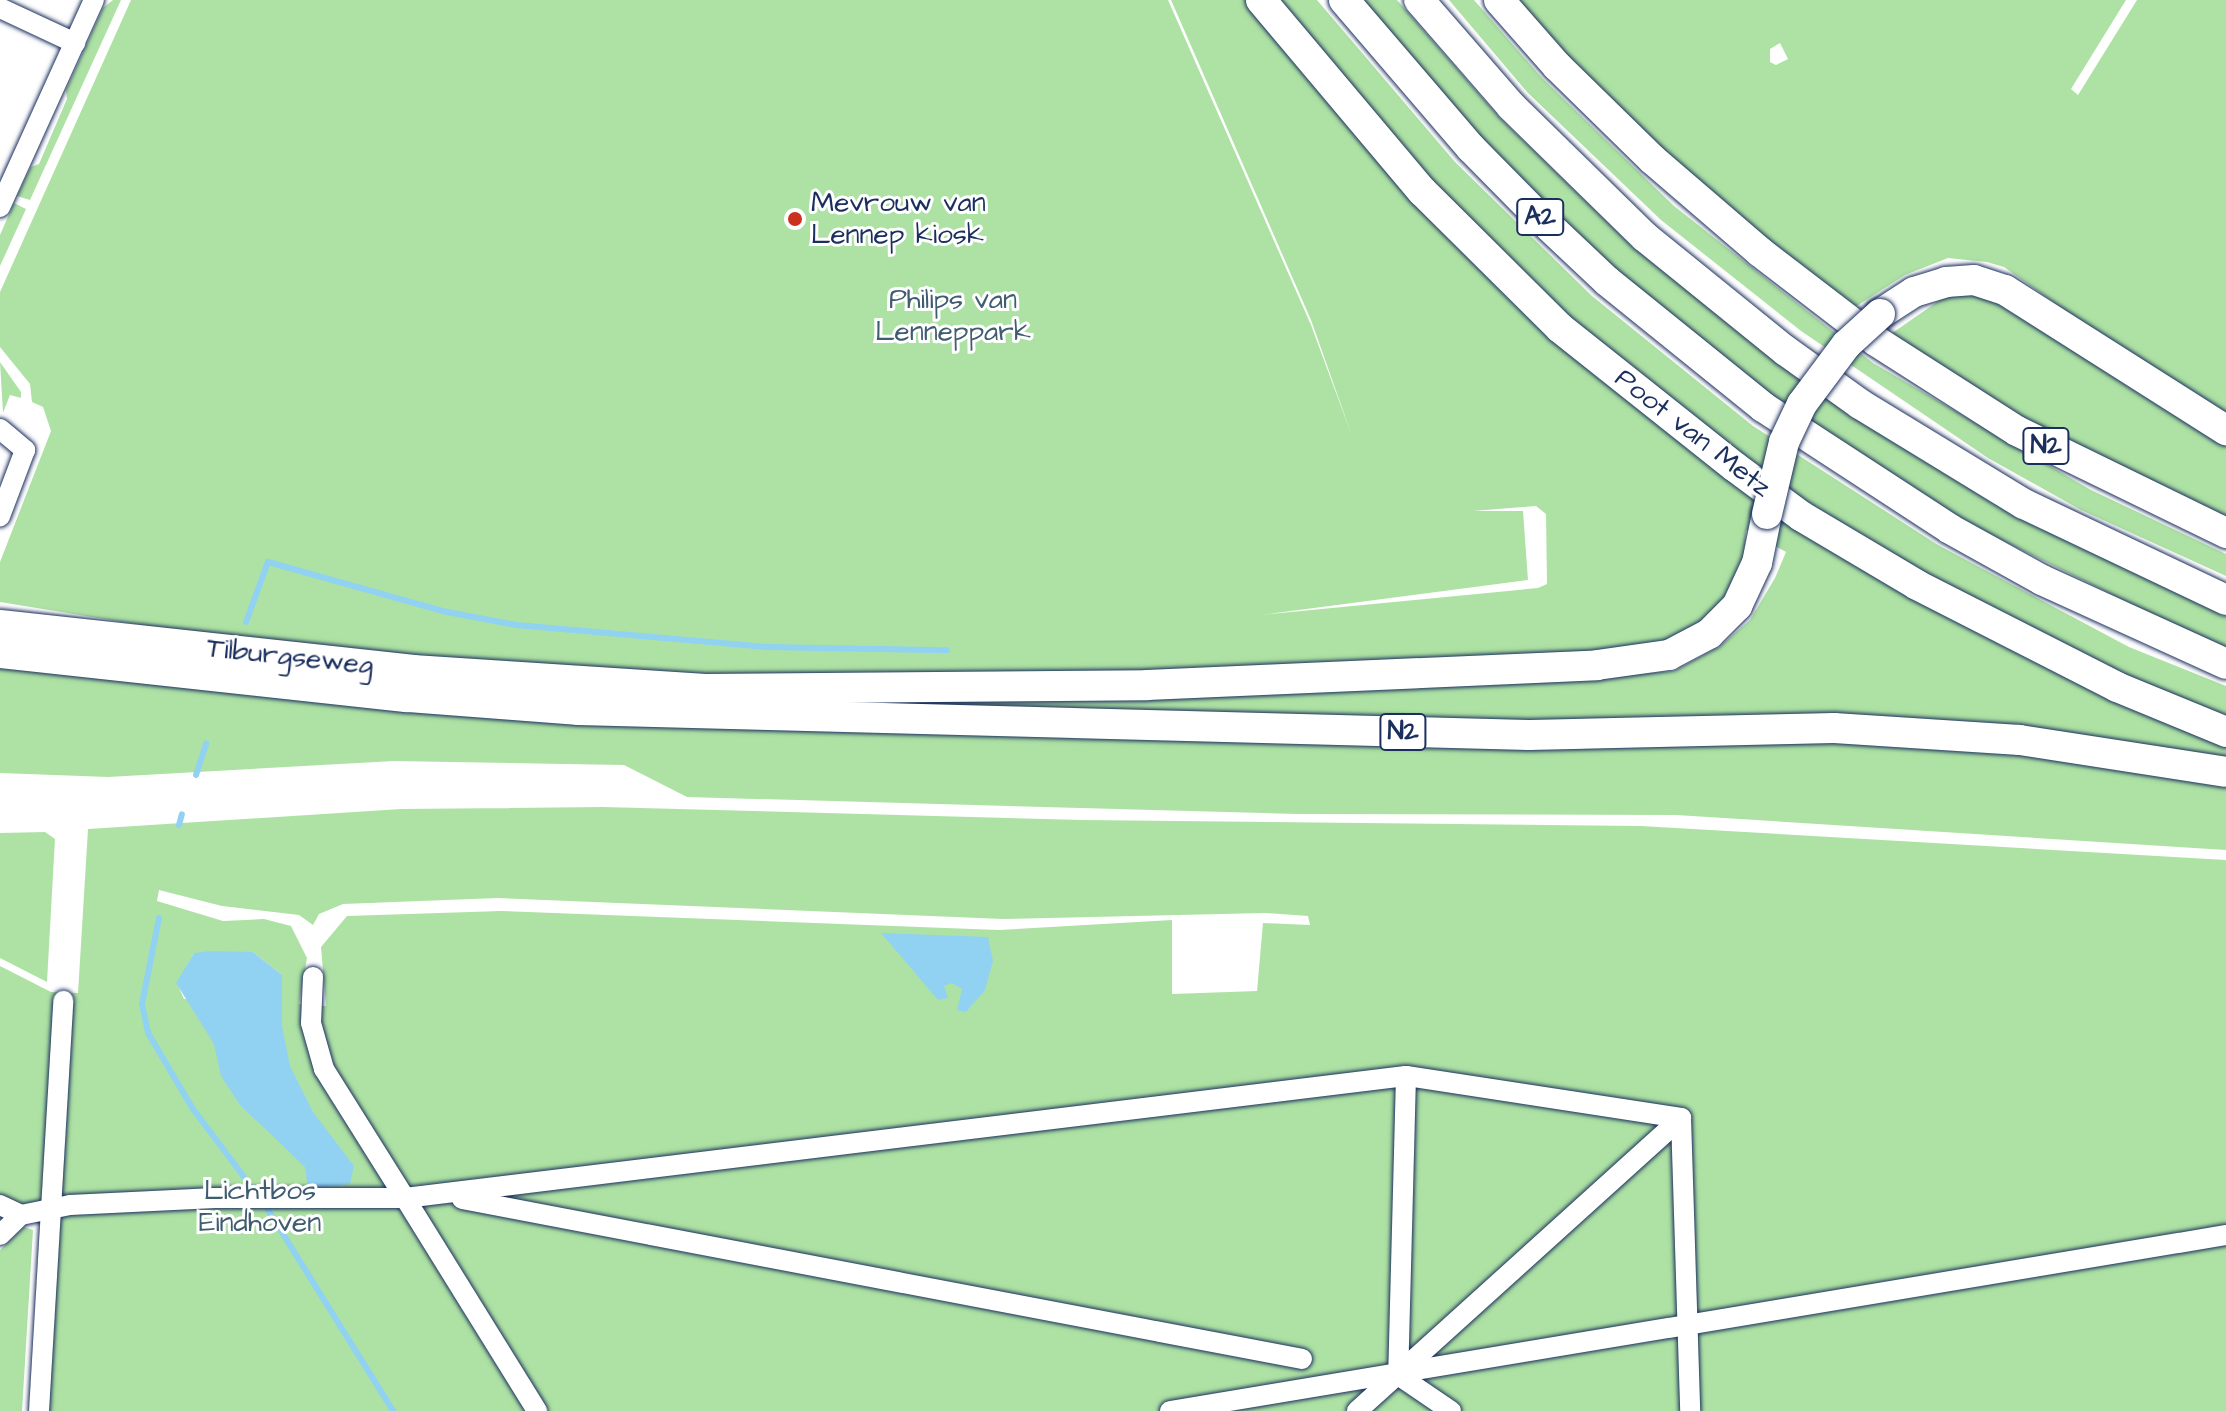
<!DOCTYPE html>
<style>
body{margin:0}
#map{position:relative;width:2226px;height:1411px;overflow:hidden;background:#fff;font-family:"Architects Daughter",sans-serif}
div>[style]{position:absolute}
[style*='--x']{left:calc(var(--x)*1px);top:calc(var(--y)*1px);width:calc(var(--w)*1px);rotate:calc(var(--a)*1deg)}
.green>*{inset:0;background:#aee2a4}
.water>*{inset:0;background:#91d1f2}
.stream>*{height:6px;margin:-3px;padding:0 3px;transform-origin:3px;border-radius:3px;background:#91d1f2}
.roads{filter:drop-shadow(0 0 2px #1b2f5e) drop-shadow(0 0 2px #1b2f5e)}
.minor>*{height:20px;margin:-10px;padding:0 10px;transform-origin:10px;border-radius:10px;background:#fff}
.highway>*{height:30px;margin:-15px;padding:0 15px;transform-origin:15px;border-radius:15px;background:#fff}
.bridges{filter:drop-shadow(0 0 2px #1b2f5e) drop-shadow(0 0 2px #1b2f5e)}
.highway-bridge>*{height:30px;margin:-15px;padding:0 15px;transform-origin:15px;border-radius:15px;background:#fff}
.dots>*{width:22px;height:22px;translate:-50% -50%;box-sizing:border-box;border:4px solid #fff;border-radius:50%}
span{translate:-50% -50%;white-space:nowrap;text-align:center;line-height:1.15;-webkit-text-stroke:6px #fff;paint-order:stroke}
.shield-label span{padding:2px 6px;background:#fff;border:2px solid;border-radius:6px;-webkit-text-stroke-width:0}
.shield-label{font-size:26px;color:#1b2f5e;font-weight:700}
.poi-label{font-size:28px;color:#1b2f5e}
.left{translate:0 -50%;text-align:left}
.park-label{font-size:28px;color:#405c70}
.street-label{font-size:28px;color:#1b2f5e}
</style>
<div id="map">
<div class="green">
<div style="clip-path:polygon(113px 0,121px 0,30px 200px,17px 196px,31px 167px,39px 164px,67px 99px,66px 90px,103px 8px)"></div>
<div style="clip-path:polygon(evenodd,131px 0,1168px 0,1311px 325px,1352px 436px,1311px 320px,1171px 0,1249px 0,1414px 199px,1909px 596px,2007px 648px,2226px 745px,2226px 759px,1530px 723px,701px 701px,1598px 677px,1674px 671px,1719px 647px,1750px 620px,1775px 578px,1786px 552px,1746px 530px,1744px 558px,1729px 594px,1703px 622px,1664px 641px,1596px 654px,1145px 674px,631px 674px,245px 642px,0 602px,0 562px,51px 431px,43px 407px,32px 402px,30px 384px,0 347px,0 292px,131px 0,1536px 506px,1546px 514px,1547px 584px,1538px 588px,1260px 615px,1528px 580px,1523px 511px,1473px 511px,1536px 506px)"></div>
<div style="clip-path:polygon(1276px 0,1317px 0,1455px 162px,1592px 296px,1753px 426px,1938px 545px,2129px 647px,2226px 686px,2226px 721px,2019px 628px,1805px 506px,1570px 319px,1430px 184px)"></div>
<div style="clip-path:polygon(1360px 0,1397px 0,1500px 118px,1634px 248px,1778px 362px,2226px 612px,2226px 651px,1957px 518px,1771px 396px,1616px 271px,1480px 139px)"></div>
<div style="clip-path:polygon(1449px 0,1474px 0,1542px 78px,1674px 206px,1873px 363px,2091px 490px,2226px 554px,2226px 576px,2081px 510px,1988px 458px,1801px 331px,1661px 220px,1528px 93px)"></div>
<div style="clip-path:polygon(evenodd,1513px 0,2126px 0,2071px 89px,2078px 95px,2137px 0,2226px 0,2226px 414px,2110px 342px,2004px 267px,1987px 262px,1948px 258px,1905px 275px,1852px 309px,1692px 181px,1561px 56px,1513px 0,1780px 43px,1788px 59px,1776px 65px,1770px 62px,1770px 49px,1780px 43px)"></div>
<div style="clip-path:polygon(14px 203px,26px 209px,0 266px,0 235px)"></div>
<div style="clip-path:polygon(1950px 293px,1986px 296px,2226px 439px,2226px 520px,2016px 415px,1888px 336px)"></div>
<div style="clip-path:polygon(0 362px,21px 392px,21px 398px,10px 395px,3px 413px)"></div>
<div style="clip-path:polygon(0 666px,227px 687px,1834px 739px,2017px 750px,2226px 783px,2226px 850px,1676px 815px,1297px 814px,687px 797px,624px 765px,394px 761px,108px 777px,0 773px)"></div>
<div style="clip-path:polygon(evenodd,603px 807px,1083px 820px,1641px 826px,2226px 860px,2226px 1411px,30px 1411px,40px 1224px,0 1212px,0 966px,51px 992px,78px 993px,88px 829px,401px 809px,603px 807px,159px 890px,222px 906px,299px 915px,313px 925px,319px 914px,343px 904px,498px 898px,1003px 919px,1265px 913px,1308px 916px,1310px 925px,1263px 923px,1257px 991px,1172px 994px,1172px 920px,999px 930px,501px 911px,347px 916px,321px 947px,326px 1006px,299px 1004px,307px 958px,291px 926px,264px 919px,223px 921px,157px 901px,159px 890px,603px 807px,253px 952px,282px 975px,282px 1003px,184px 999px,177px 983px,194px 953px,253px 952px)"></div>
<div style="clip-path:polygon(45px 832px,55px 839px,47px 982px,0 958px,0 833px)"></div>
<div style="clip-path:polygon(24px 1227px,33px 1230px,22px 1411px,0 1411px,0 1250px)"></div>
</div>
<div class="water">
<div style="clip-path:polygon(881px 933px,988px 937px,993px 961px,985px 990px,966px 1012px,957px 1010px,962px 989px,952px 983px,944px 986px,948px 998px,938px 1000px)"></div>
<div style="clip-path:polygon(210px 951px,253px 952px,282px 975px,282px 1026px,290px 1066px,313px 1112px,354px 1166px,350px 1184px,308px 1189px,305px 1167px,240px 1105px,221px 1076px,214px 1044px,176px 983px,194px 953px)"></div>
</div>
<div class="stream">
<div style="--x:246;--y:622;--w:64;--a:-69.9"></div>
<div style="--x:268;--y:562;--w:181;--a:15.7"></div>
<div style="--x:442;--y:611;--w:75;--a:10.7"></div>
<div style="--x:516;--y:625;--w:252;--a:5"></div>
<div style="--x:767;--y:647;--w:180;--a:1"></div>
<div style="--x:196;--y:775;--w:33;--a:-72"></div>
<div style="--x:179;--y:825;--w:11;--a:-75"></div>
<div style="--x:159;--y:918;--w:88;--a:101.2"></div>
<div style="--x:142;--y:1004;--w:30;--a:78"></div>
<div style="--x:148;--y:1033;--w:88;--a:59.4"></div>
<div style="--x:193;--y:1109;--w:100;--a:53.1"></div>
<div style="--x:268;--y:1210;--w:237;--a:58.1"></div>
</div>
<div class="roads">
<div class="minor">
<div style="--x:0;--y:8;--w:83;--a:25"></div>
<div style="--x:0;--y:207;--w:227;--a:-65.6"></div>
<div style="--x:0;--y:429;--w:33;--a:40"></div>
<div style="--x:25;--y:450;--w:71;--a:110.7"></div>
<div style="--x:313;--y:977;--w:46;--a:92.5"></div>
<div style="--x:311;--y:1023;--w:48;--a:74.2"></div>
<div style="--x:324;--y:1069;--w:152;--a:57.9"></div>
<div style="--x:405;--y:1198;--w:1008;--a:-6.95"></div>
<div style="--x:1406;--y:1076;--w:299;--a:91.5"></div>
<div style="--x:1681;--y:1118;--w:293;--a:88.2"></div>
<div style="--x:462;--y:1199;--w:855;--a:10.78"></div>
<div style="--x:0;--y:1205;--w:23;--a:25"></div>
<div style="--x:21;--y:1215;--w:50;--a:-11.5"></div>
<div style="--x:70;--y:1205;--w:145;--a:-2.8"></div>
<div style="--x:215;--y:1198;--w:190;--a:0"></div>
<div style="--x:405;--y:1198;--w:251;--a:58.2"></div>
<div style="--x:0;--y:1235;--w:29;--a:-44"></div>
<div style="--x:1398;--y:1375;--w:64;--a:34.2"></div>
<div style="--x:39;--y:1411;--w:411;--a:-86.6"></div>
<div style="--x:1170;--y:1411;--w:1071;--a:-9.46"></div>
<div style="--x:1357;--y:1411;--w:437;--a:-42.1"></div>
<div style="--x:1681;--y:1118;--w:278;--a:-171.3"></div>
</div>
<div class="highway">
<div style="--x:1261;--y:0;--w:250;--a:49.9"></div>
<div style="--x:1422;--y:191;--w:194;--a:44.8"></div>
<div style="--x:1560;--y:328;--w:223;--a:38.5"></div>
<div style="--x:1735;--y:467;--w:82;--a:36.6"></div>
<div style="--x:1801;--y:516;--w:135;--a:30.7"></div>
<div style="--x:1917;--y:585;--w:225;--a:27"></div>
<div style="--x:2117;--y:687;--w:118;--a:22.4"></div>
<div style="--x:1344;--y:0;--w:195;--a:49.4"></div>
<div style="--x:1471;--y:148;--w:94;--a:45.4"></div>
<div style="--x:1537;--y:215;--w:96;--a:43.3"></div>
<div style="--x:1607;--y:281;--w:201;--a:38.9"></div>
<div style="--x:1763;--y:407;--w:223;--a:33.1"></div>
<div style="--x:1950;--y:529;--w:105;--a:29"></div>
<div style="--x:2042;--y:580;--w:202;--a:24.5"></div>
<div style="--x:1419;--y:0;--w:140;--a:49"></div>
<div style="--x:1511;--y:106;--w:187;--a:44.4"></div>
<div style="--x:1645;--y:237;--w:181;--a:39"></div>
<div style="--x:1786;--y:351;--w:91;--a:35.6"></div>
<div style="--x:1860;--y:404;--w:192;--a:31.4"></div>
<div style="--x:2024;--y:504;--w:224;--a:25.4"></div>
<div style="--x:1499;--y:0;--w:88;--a:48.7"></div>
<div style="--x:1557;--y:66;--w:134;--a:44.4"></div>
<div style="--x:1653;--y:160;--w:141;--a:40.7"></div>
<div style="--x:1760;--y:252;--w:146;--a:37.5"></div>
<div style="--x:1876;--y:341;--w:167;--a:32.6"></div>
<div style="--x:2017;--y:431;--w:233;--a:26"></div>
<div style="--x:1880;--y:314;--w:40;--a:-32.9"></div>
<div style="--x:1914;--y:292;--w:34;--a:-17"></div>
<div style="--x:1946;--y:282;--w:28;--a:-4"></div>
<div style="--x:1974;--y:280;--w:33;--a:18"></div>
<div style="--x:2005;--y:290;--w:262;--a:32.4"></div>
<div style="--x:0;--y:625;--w:415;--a:6.2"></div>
<div style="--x:413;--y:670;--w:293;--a:3.7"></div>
<div style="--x:705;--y:689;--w:442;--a:-0.5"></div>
<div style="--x:1147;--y:685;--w:450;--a:-2.5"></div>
<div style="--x:1597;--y:665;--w:73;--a:-7.9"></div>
<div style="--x:1669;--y:655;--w:45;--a:-27.7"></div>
<div style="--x:1709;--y:634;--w:40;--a:-45"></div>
<div style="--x:1737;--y:606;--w:47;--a:-65.1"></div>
<div style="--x:1757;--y:563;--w:50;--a:-78.5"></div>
<div style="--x:0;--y:653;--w:409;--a:6.2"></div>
<div style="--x:407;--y:697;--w:171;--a:4.3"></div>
<div style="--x:578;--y:710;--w:951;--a:1.51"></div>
<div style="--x:1529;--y:735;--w:305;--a:-1.3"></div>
<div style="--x:1834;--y:728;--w:186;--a:3.7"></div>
<div style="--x:2020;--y:740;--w:208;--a:8.8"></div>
</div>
</div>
<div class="bridges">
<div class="highway-bridge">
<div style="--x:1767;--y:514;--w:74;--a:-76.7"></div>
<div style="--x:1784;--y:442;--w:42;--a:-64.7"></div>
<div style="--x:1802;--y:404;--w:74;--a:-53.3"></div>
<div style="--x:1846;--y:345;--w:46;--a:-42.4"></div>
</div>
</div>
<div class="dots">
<div style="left:795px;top:219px;background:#c8321e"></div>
</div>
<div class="shield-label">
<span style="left:1540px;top:217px">A2</span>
<span style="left:2046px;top:446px">N2</span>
<span style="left:1403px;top:732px">N2</span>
</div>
<div class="poi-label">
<span class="left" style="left:811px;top:219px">Mevrouw van<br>Lennep kiosk</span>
</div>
<div class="park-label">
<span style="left:953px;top:316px">Philips van<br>Lenneppark</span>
<span style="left:260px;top:1207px">Lichtbos<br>Eindhoven</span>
</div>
<div class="street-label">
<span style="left:1693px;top:433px;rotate:38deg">Poot van Metz</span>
<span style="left:290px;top:657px;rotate:6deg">Tilburgseweg</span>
</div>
</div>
